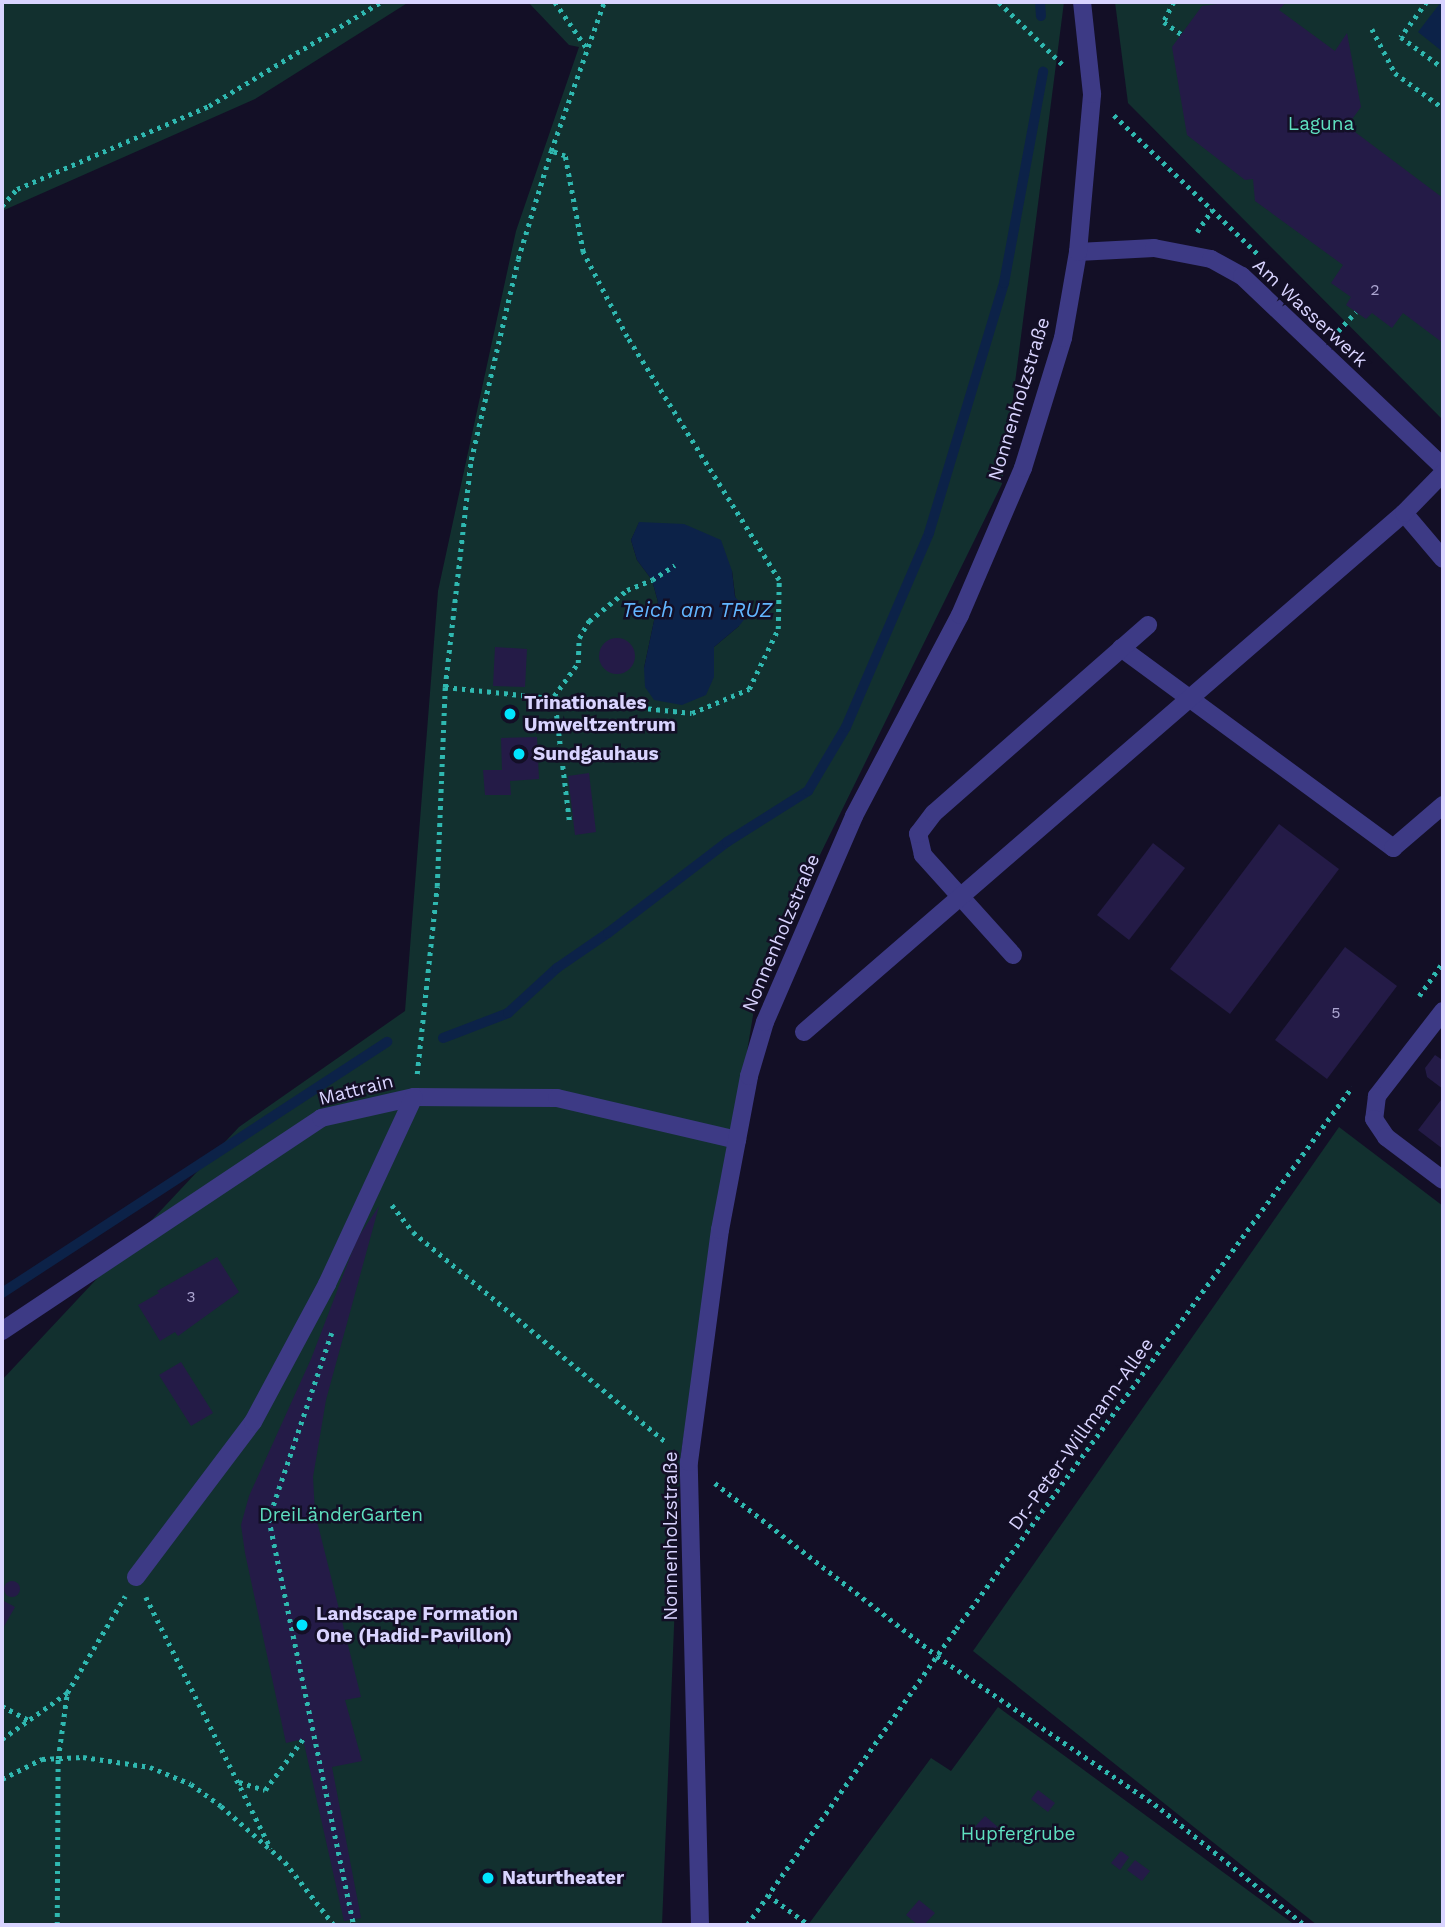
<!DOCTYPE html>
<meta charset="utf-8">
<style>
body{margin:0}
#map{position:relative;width:1445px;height:1927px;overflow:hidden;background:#130f26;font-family:"Work Sans",sans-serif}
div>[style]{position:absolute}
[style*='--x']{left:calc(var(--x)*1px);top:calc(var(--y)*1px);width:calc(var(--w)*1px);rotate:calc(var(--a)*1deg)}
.green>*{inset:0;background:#12302f}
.water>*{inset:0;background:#0c2248}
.stream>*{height:10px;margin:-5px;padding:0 5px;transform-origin:5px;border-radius:5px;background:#0c2248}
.building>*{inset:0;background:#241b47}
.round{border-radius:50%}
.path>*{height:4.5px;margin-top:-2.25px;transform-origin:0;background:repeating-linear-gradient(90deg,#2fb8b0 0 3.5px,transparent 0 8.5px)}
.minor>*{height:18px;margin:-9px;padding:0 9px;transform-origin:9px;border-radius:9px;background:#3d3a85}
.dots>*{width:19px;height:19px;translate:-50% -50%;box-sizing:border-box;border:4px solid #130f26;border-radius:50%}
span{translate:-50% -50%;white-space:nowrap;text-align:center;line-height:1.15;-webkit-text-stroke:5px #130f26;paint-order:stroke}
.number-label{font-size:16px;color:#aca6d1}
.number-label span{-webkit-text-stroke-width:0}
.park-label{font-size:19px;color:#5fe0c0}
.street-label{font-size:19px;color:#d9d4ff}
.poi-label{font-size:19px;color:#d9d4ff;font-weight:700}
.left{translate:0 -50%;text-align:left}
.water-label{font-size:21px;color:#62b6ff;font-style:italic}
.frame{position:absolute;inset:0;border:4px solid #d9d4ff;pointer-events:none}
</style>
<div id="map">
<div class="green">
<div style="clip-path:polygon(2px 2px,409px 2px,255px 99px,2px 211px)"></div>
<div style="clip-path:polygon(evenodd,528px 2px,1064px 2px,1002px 484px,759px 979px,681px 1453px,662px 1925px,2px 1925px,2px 1380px,239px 1127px,405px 1011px,438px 591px,516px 231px,579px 47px,569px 45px,528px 2px,639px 523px,732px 571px,739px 626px,714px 647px,714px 677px,644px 668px,658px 602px,652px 580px,637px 560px,631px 540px,639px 523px)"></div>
<div style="clip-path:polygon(1115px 2px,1443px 2px,1443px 420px,1128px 103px)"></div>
<div style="clip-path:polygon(1339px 1127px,1443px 1206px,1443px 1925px,1317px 1925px,973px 1651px)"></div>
<div style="clip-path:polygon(998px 1707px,1295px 1925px,808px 1925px,931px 1758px,951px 1771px)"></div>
</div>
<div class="water">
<div style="clip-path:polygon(1441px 2px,1443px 2px,1443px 52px,1418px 32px)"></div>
<div style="clip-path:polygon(639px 522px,684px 524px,721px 540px,732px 571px,735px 597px,750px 612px,739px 626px,714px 647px,714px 677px,706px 695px,682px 705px,654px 700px,645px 687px,644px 668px,658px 602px,652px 580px,637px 560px,631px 540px)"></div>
</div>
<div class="stream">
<div style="--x:1040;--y:2;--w:14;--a:86"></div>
<div style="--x:443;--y:1038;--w:70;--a:-21"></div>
<div style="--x:508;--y:1013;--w:67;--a:-42.6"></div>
<div style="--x:557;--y:968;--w:62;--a:-34.5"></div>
<div style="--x:608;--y:933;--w:150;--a:-37.4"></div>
<div style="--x:727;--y:842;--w:96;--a:-32.2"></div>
<div style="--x:808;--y:791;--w:74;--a:-59.3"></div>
<div style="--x:846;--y:727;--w:211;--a:-66.8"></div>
<div style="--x:929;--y:533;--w:261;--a:-73.3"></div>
<div style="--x:1004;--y:283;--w:215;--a:-79.5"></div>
<div style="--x:2;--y:1293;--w:460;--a:-33.1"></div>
</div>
<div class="building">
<div style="clip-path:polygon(1233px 2px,1286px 2px,1279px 10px,1335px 51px,1347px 33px,1361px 107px,1347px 126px,1443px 198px,1443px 343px,1403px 313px,1392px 328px,1372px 313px,1366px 319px,1346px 305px,1351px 297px,1331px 283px,1343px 265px,1255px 201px,1253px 179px,1245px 180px,1187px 135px,1172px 47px,1202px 6px)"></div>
<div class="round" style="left:599px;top:638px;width:36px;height:36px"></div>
<div style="clip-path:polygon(495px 647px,527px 649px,525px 687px,493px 686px)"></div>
<div style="clip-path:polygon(537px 737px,539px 779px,510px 781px,511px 795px,485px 795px,483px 770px,502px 770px,501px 738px)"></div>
<div style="clip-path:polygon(589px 773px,596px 832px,575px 835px,568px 776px)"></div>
<div style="clip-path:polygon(1279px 824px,1339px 869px,1230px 1014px,1170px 969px)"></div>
<div style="clip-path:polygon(1153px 843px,1185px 868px,1129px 940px,1097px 915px)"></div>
<div style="clip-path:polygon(1345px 947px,1397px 986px,1327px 1079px,1275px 1040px)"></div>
<div style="clip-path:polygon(1435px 1055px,1441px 1059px,1443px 1056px,1443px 1089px,1427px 1077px,1425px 1068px)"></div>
<div style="clip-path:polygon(1441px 1100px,1443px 1102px,1443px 1149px,1418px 1130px)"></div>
<div style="clip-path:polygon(379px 1206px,326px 1400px,313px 1477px,315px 1513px,361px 1697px,345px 1700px,362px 1761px,332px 1767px,361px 1918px,344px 1921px,303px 1739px,286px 1743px,245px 1553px,241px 1525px,249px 1496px,311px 1359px,357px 1239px)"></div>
<div style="clip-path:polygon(217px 1257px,239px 1292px,178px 1336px,175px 1332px,160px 1341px,138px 1305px,159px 1293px,157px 1291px)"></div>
<div style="clip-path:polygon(181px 1362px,213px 1413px,191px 1426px,159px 1375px)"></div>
<div class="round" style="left:4px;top:1581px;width:16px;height:16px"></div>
<div style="clip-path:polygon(2px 1600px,15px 1607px,2px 1630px)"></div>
<div style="clip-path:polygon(1038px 1790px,1055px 1803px,1048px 1812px,1031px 1799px)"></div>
<div style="clip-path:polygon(985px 1816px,999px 1828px,987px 1843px,971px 1831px)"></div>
<div style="clip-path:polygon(1121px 1851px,1129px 1857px,1120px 1870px,1111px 1863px)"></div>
<div style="clip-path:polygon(1135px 1860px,1150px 1871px,1142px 1881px,1127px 1870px)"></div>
<div style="clip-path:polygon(919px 1900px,935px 1913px,924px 1925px,918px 1925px,906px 1915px)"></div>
</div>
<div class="path">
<div style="--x:555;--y:2;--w:55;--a:55.4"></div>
<div style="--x:999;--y:2;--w:90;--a:44.5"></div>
<div style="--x:1174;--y:2;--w:22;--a:117"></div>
<div style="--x:1164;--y:22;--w:21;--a:35"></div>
<div style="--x:1427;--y:2;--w:44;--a:126.6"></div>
<div style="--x:1401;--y:37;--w:52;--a:36.4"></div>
<div style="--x:1372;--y:29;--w:50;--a:62.4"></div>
<div style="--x:1395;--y:73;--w:59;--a:36.1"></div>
<div style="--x:1114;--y:115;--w:202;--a:44"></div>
<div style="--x:2;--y:206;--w:23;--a:-49"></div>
<div style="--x:17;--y:189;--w:209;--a:-23.4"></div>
<div style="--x:209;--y:106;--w:201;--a:-31.2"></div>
<div style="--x:1197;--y:232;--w:27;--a:-56"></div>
<div style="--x:1338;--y:331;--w:26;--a:-47"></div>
<div style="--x:445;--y:687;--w:248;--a:6"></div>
<div style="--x:692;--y:713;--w:62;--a:-22.8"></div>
<div style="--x:749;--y:689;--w:67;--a:-64.2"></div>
<div style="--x:778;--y:629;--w:49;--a:-88.8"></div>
<div style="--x:779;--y:580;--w:287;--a:-122"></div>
<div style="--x:627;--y:337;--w:96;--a:-117.4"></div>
<div style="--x:583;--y:252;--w:98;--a:-100.6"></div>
<div style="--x:565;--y:156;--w:15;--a:-160"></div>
<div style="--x:569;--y:820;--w:125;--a:-96.9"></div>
<div style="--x:554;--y:696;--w:41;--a:-54"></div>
<div style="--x:578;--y:663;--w:25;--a:-88"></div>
<div style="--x:579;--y:638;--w:20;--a:-60"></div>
<div style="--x:589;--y:621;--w:49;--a:-39.2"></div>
<div style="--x:627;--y:590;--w:27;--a:-22"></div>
<div style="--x:652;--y:580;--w:27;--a:-33"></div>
<div style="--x:1419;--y:996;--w:42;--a:-54.8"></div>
<div style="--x:417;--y:1074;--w:189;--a:-83.9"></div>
<div style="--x:437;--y:886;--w:199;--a:-87.7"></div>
<div style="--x:445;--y:687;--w:228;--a:-83.5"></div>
<div style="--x:471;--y:460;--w:206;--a:-76.8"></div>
<div style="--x:518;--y:259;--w:113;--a:-73"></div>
<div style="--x:551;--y:151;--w:158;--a:-70.4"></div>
<div style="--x:392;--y:1205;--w:34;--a:52"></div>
<div style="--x:413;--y:1232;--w:327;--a:39.7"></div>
<div style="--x:332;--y:1333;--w:196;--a:108.7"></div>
<div style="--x:269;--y:1519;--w:415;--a:78.2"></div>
<div style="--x:715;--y:1483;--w:281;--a:37.9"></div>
<div style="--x:937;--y:1656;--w:271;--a:34.3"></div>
<div style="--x:1161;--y:1809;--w:185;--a:38.9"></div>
<div style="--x:146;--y:1597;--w:281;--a:63.6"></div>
<div style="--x:2;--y:1706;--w:30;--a:28"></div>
<div style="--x:2;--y:1739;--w:80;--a:-35.3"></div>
<div style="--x:67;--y:1693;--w:113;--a:-59.1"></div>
<div style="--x:2;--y:1779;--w:45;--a:-26.6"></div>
<div style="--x:42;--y:1759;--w:41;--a:-2.8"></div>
<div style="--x:83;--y:1757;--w:68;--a:8.5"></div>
<div style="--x:150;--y:1767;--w:44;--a:22.5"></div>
<div style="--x:191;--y:1784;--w:37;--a:36"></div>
<div style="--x:221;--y:1806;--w:85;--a:41.2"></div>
<div style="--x:285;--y:1862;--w:80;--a:52.1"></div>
<div style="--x:239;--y:1782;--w:27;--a:17"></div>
<div style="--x:265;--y:1790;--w:64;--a:-53.3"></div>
<div style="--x:768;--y:1895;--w:51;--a:36.2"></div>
<div style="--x:57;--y:1925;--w:166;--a:-89.7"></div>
<div style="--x:58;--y:1759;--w:67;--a:-82.2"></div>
<div style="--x:747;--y:1925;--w:362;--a:-54.8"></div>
<div style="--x:956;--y:1629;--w:671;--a:-53.85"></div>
</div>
<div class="minor">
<div style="--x:1078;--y:252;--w:76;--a:-3"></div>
<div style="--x:1154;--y:248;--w:58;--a:10.9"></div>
<div style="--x:1211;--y:259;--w:35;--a:29"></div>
<div style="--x:1242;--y:276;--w:277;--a:43.5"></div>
<div style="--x:1404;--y:513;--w:60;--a:49.7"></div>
<div style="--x:1121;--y:648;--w:338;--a:36.3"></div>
<div style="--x:1393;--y:848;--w:66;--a:-40.7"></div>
<div style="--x:1013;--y:955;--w:135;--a:-132"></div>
<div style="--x:923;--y:855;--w:22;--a:-103"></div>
<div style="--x:918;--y:834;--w:26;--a:-53"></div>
<div style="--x:934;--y:813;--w:285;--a:-41.3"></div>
<div style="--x:1443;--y:1011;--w:108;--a:127.8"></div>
<div style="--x:1377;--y:1096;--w:23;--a:97"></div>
<div style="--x:1374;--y:1119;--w:22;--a:56"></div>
<div style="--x:1386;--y:1137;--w:71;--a:37"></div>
<div style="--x:804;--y:1032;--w:793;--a:-40.86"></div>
<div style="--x:1404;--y:513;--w:56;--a:-45.7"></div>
<div style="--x:2;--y:1331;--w:384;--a:-33.7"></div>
<div style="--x:321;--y:1118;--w:95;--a:-12.7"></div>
<div style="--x:414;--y:1097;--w:143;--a:0.4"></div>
<div style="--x:557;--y:1098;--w:185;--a:13.1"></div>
<div style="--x:136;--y:1577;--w:194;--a:-53"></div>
<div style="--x:253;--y:1422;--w:157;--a:-61.8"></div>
<div style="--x:327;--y:1284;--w:206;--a:-65.1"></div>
<div style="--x:700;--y:1925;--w:463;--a:-91.4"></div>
<div style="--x:689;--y:1462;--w:234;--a:-82.4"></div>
<div style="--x:720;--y:1230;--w:157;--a:-79.3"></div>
<div style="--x:749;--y:1076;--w:56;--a:-73.5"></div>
<div style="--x:765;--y:1022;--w:224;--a:-66.6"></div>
<div style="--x:854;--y:816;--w:227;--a:-62.2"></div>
<div style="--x:960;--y:615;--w:160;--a:-66.8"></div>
<div style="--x:1023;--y:468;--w:136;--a:-72.9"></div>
<div style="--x:1063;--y:338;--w:87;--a:-80.1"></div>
<div style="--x:1078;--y:252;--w:159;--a:-84.9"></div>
<div style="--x:1092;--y:94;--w:93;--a:-96.2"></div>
</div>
<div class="dots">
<div style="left:510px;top:714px;background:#00e5ff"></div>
<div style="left:519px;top:754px;background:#00e5ff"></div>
<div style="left:302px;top:1625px;background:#00e5ff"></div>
<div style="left:488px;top:1878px;background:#00e5ff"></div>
</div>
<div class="number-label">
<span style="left:1375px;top:290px">2</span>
<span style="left:1336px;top:1013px">5</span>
<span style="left:191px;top:1297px">3</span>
</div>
<div class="park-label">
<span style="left:1321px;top:124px">Laguna</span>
<span style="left:341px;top:1515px">DreiLänderGarten</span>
<span style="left:1018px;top:1834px">Hupfergrube</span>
</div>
<div class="street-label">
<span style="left:1310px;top:313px;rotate:43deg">Am Wasserwerk</span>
<span style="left:1019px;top:399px;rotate:-73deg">Nonnenholzstraße</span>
<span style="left:781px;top:933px;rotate:-67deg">Nonnenholzstraße</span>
<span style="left:356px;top:1090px;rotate:-14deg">Mattrain</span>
<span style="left:1081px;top:1434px;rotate:-54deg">Dr.-Peter-Willmann-Allee</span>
<span style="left:671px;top:1536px;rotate:-90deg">Nonnenholzstraße</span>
</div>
<div class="poi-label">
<span class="left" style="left:524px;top:714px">Trinationales<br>Umweltzentrum</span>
<span class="left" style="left:533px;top:754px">Sundgauhaus</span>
<span class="left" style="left:316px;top:1625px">Landscape Formation<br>One (Hadid-Pavillon)</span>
<span class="left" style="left:502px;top:1878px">Naturtheater</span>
</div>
<div class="water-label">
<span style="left:697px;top:610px">Teich am TRUZ</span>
</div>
<div class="frame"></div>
</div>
